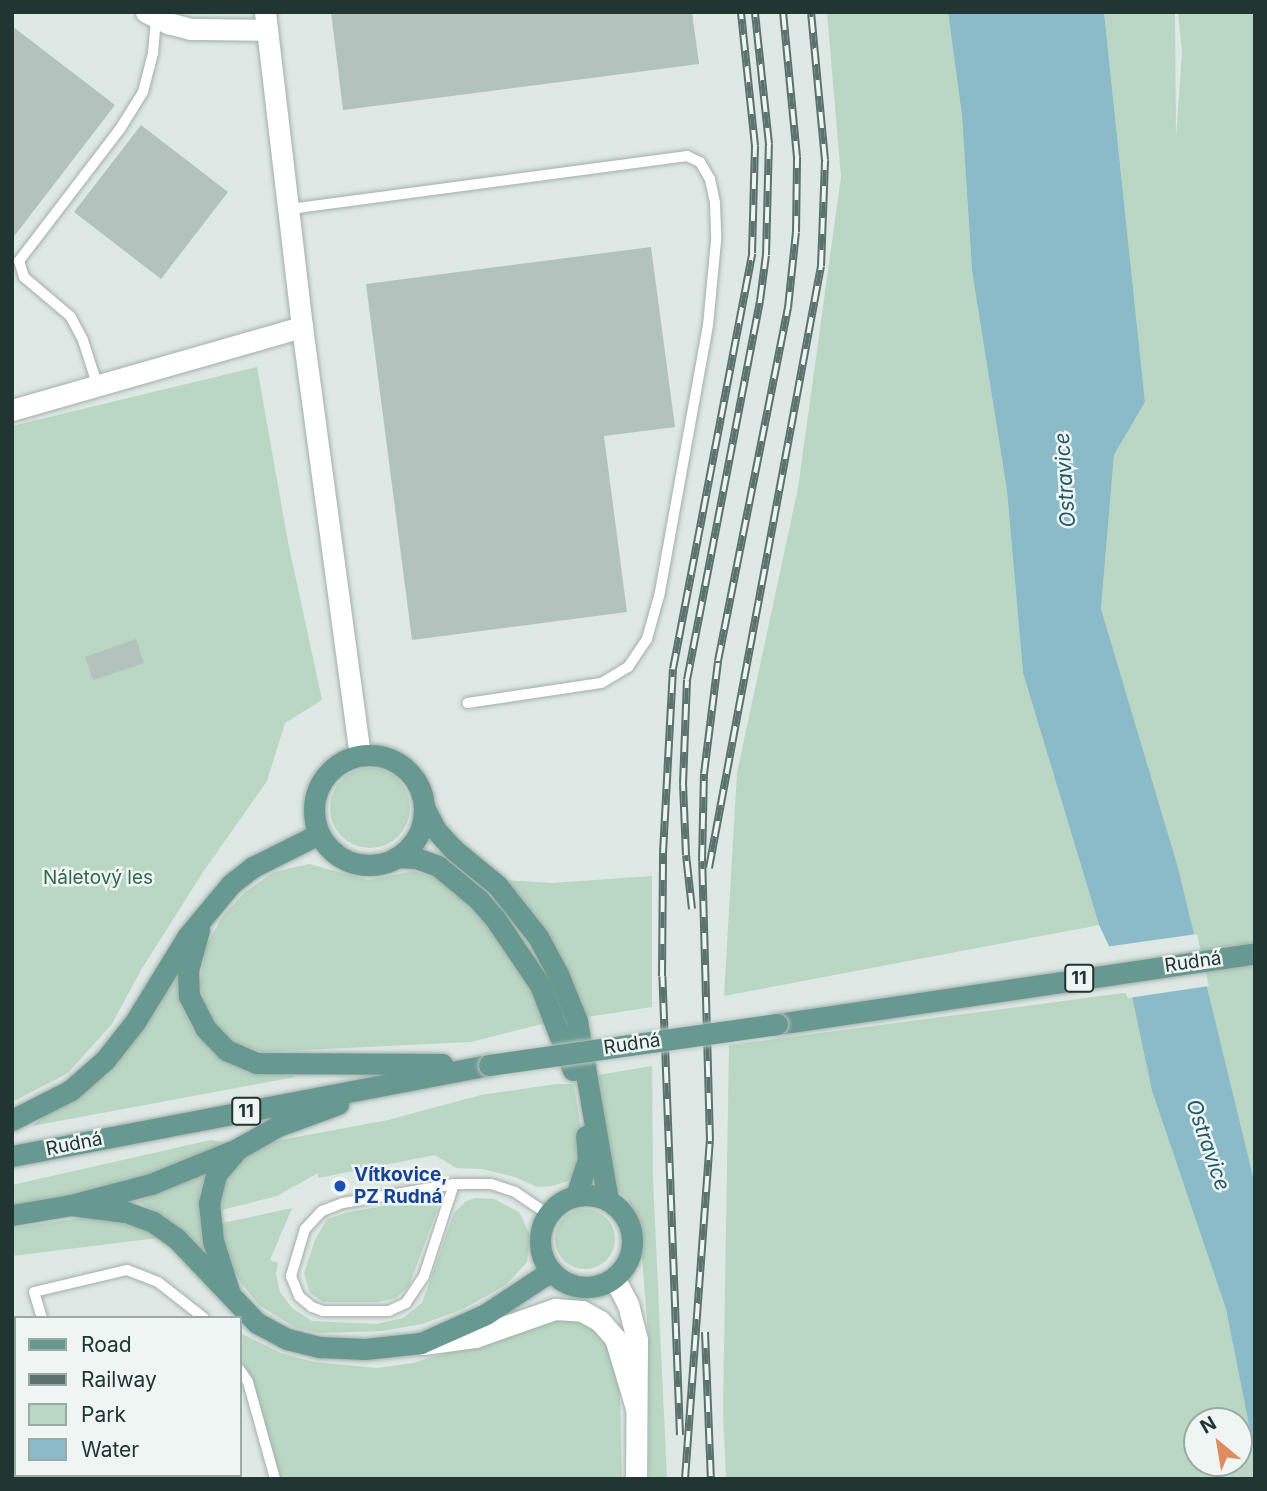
<!DOCTYPE html>
<meta charset="utf-8">
<style>
body{margin:0}
#map{position:relative;width:1267px;height:1491px;overflow:hidden;background:#dee8e4;font-family:Inter,sans-serif}
div>[style]{position:absolute}
[style*='--x']{left:calc(var(--x)*1px);top:calc(var(--y)*1px);width:calc(var(--w)*1px);rotate:calc(var(--a)*1deg)}
.green>*{inset:0;background:#b9d7c3}
.round{border-radius:50%}
.water>*{inset:0;background:#8bbac8}
.pier>*{inset:0;background:#dee8e4}
.building>*{inset:0;background:#b4c2bd}
.roads{filter:drop-shadow(0 0 2px #a2afab) drop-shadow(0 0 2px #a2afab)}
.service>*{height:10px;margin:-5px;padding:0 5px;transform-origin:5px;border-radius:5px;background:#fff}
.minor>*{height:21px;margin:-10.5px;padding:0 10.5px;transform-origin:10.5px;border-radius:10.5px;background:#fff}
.primary>*{height:21px;margin:-10.5px;padding:0 10.5px;transform-origin:10.5px;border-radius:10.5px;background:#679990}
.primary>.ring{margin:-10.5px;padding:0;box-sizing:content-box;background:none;border:21px solid #679990;border-radius:50%}
.rail>*{height:8px;margin-top:-4px;transform-origin:0;background:repeating-linear-gradient(90deg,#eef5f2 0 16px,#5b726d 0 32px);box-sizing:border-box;border-block:2px solid #5b726d}
.bridges{filter:drop-shadow(0 0 2px #bcc3c2) drop-shadow(0 0 2px #bcc3c2)}
.primary-bridge>*{height:21px;margin:-10.5px;padding:0 10.5px;transform-origin:10.5px;border-radius:10.5px;background:#679990}
.dots>*{width:19px;height:19px;translate:-50% -50%;box-sizing:border-box;border:4px solid #eef5f2;border-radius:50%}
span{translate:-50% -50%;white-space:nowrap;text-align:center;line-height:1.15;-webkit-text-stroke:5px #eef5f2;paint-order:stroke}
.shield-label span{padding:2px 5px;background:#eef5f2;border:2px solid;border-radius:5px;-webkit-text-stroke-width:0}
.shield-label{font-size:18px;color:#213632;font-weight:700}
.park-label{font-size:19px;color:#30684a}
.street-label{font-size:19px;color:#213632}
.transit-label{font-size:19px;color:#164399;font-weight:700}
.left{translate:0 -50%;text-align:left}
.water-label{font-size:21px;color:#22596a;font-style:italic}
.frame{position:absolute;inset:0;border:14px solid #213632;pointer-events:none}
.legend{position:absolute;left:14px;top:1316px;width:228px;height:161px;box-sizing:border-box;background:#eef5f2;border:2px solid #9ca9a5;margin:0;padding:9px 12px;list-style:none;font-size:21px;color:#213632}
.legend li{display:flex;align-items:center;gap:14px;height:35px}
.legend b{width:35px;border:2px solid #9ca9a5}
.north{position:absolute;left:1183px;top:1407px;width:70px;height:70px;box-sizing:border-box;background:#eef5f2;border:2px solid #9ca9a5;border-radius:50%;rotate:330deg;font-size:19px;font-weight:700;line-height:28px;text-align:center;color:#213632}
.north::after{content:'';display:block;margin:auto;width:24px;height:32px;background:#e28b61;clip-path:polygon(50% 0,100% 100%,50% 72%,0 100%)}
</style>
<div id="map">
<div class="green">
<div style="clip-path:polygon(827px 12px,948px 12px,962px 116px,972px 271px,1007px 491px,1023px 673px,1099px 925px,724px 996px,737px 773px,798px 488px,841px 177px)"></div>
<div style="clip-path:polygon(1104px 12px,1175px 12px,1176px 138px,1182px 53px,1178px 12px,1255px 12px,1255px 1185px,1101px 609px,1114px 455px,1145px 402px)"></div>
<div style="clip-path:polygon(257px 367px,288px 542px,322px 700px,285px 723px,267px 781px,203px 872px,141px 970px,112px 1024px,68px 1073px,12px 1102px,12px 426px)"></div>
<div class="round" style="left:330px;top:768px;width:80px;height:80px"></div>
<div style="clip-path:polygon(309px 864px,368px 880px,413px 871px,449px 882px,486px 920px,518px 967px,549px 1022px,471px 1042px,262px 1052px,232px 1042px,210px 1017px,204px 1002px,200px 986px,205px 948px,222px 917px,245px 892px,274px 872px)"></div>
<div style="clip-path:polygon(652px 876px,652px 1007px,587px 1017px,559px 952px,505px 880px,552px 883px)"></div>
<div style="clip-path:polygon(177px 968px,180px 1002px,191px 1026px,214px 1053px,236px 1067px,262px 1074px,285px 1072px,295px 1077px,32px 1126px,58px 1106px)"></div>
<div style="clip-path:polygon(evenodd,1131px 992px,1152px 1091px,1226px 1309px,1255px 1456px,1255px 1479px,726px 1479px,723px 1411px,729px 1045px,1131px 992px,1197px 1421px,1239px 1421px,1239px 1463px,1197px 1463px,1197px 1421px)"></div>
<div style="clip-path:polygon(652px 1066px,653px 1180px,667px 1479px,649px 1479px,648px 1334px,639px 1219px,627px 1198px,616px 1189px,598px 1075px)"></div>
<div style="clip-path:polygon(556px 1084px,574px 1084px,584px 1148px,579px 1169px,568px 1181px,552px 1186px,537px 1187px,515px 1177px,482px 1169px,456px 1168px,435px 1155px,318px 1178px,318px 1173px,277px 1196px,218px 1211px,219px 1189px,231px 1167px,252px 1149px,275px 1141px,388px 1120px,481px 1095px)"></div>
<div style="clip-path:polygon(211px 1140px,222px 1142px,220px 1146px,162px 1172px,46px 1201px,12px 1206px,12px 1185px)"></div>
<div style="clip-path:polygon(207px 1172px,200px 1191px,201px 1233px,206px 1255px,164px 1217px,137px 1201px)"></div>
<div style="clip-path:polygon(430px 1198px,437px 1202px,437px 1210px,409px 1286px,396px 1298px,378px 1302px,323px 1302px,310px 1293px,304px 1273px,315px 1240px,327px 1219px,349px 1212px)"></div>
<div style="clip-path:polygon(475px 1198px,494px 1199px,519px 1212px,530px 1235px,527px 1262px,506px 1285px,463px 1309px,422px 1324px,382px 1331px,319px 1333px,294px 1327px,259px 1305px,241px 1283px,224px 1253px,218px 1224px,292px 1208px,270px 1260px,278px 1263px,276px 1274px,280px 1292px,292px 1308px,312px 1321px,377px 1324px,403px 1318px,422px 1303px,454px 1213px,466px 1201px)"></div>
<div class="round" style="left:555px;top:1209px;width:60px;height:60px"></div>
<div style="clip-path:polygon(82px 1218px,119px 1219px,144px 1227px,157px 1238px,12px 1256px,12px 1228px)"></div>
<div style="clip-path:polygon(566px 1319px,580px 1321px,605px 1338px,620px 1389px,622px 1479px,277px 1479px,240px 1370px,240px 1333px,281px 1353px,314px 1362px,377px 1368px,413px 1363px,550px 1321px)"></div>
</div>
<div class="water">
<div style="clip-path:polygon(948px 12px,1104px 12px,1145px 402px,1114px 455px,1101px 609px,1178px 868px,1255px 1185px,1255px 1456px,1226px 1309px,1152px 1091px,1131px 992px,1099px 925px,1023px 673px,1007px 491px,972px 271px,962px 116px)"></div>
</div>
<div class="pier">
<div style="clip-path:polygon(1197px 934px,1209px 986px,1128px 998px,1105px 947px)"></div>
</div>
<div class="building">
<div style="clip-path:polygon(331px 12px,692px 12px,699px 64px,343px 110px)"></div>
<div style="clip-path:polygon(12px 26px,115px 105px,12px 239px)"></div>
<div style="clip-path:polygon(141px 125px,228px 192px,161px 279px,74px 212px)"></div>
<div style="clip-path:polygon(651px 247px,675px 427px,604px 436px,627px 612px,412px 640px,366px 284px)"></div>
<div style="clip-path:polygon(136px 639px,144px 663px,93px 680px,85px 657px)"></div>
</div>
<div class="roads">
<div class="service">
<div style="--x:290;--y:209;--w:401;--a:-7.6"></div>
<div style="--x:687;--y:156;--w:14;--a:25"></div>
<div style="--x:700;--y:162;--w:20;--a:60"></div>
<div style="--x:710;--y:179;--w:25;--a:78"></div>
<div style="--x:715;--y:203;--w:38;--a:88"></div>
<div style="--x:716;--y:241;--w:84;--a:95.4"></div>
<div style="--x:708;--y:325;--w:275;--a:100.2"></div>
<div style="--x:659;--y:596;--w:45;--a:105.6"></div>
<div style="--x:647;--y:639;--w:34;--a:124"></div>
<div style="--x:628;--y:667;--w:31;--a:149"></div>
<div style="--x:601;--y:683;--w:135;--a:171.5"></div>
<div style="--x:97;--y:384;--w:46;--a:-107.7"></div>
<div style="--x:83;--y:340;--w:27;--a:-118"></div>
<div style="--x:70;--y:316;--w:60;--a:-139.7"></div>
<div style="--x:24;--y:277;--w:17;--a:-107"></div>
<div style="--x:19;--y:261;--w:166;--a:-52.6"></div>
<div style="--x:120;--y:129;--w:44;--a:-58.1"></div>
<div style="--x:143;--y:92;--w:40;--a:-75.6"></div>
<div style="--x:153;--y:53;--w:34;--a:-85"></div>
<div style="--x:454;--y:1184;--w:97;--a:108.1"></div>
<div style="--x:424;--y:1276;--w:32;--a:124"></div>
<div style="--x:406;--y:1303;--w:19;--a:155"></div>
<div style="--x:389;--y:1311;--w:66;--a:180"></div>
<div style="--x:323;--y:1311;--w:12;--a:-160"></div>
<div style="--x:312;--y:1307;--w:17;--a:-140"></div>
<div style="--x:299;--y:1296;--w:22;--a:-112"></div>
<div style="--x:291;--y:1276;--w:49;--a:-73.4"></div>
<div style="--x:305;--y:1229;--w:25;--a:-47"></div>
<div style="--x:322;--y:1211;--w:22;--a:-21"></div>
<div style="--x:343;--y:1203;--w:113;--a:-9.7"></div>
<div style="--x:454;--y:1184;--w:37;--a:0"></div>
<div style="--x:491;--y:1184;--w:25;--a:18"></div>
<div style="--x:515;--y:1192;--w:40;--a:34"></div>
<div style="--x:42;--y:1318;--w:27;--a:-107"></div>
<div style="--x:34;--y:1292;--w:96;--a:-13.3"></div>
<div style="--x:127;--y:1270;--w:33;--a:21"></div>
<div style="--x:158;--y:1282;--w:58;--a:38"></div>
<div style="--x:240;--y:1370;--w:14;--a:56"></div>
<div style="--x:248;--y:1382;--w:101;--a:74.4"></div>
<div style="--x:91;--y:1475;--w:4;--a:76"></div>
</div>
<div class="minor">
<div style="--x:146;--y:12;--w:25;--a:27"></div>
<div style="--x:168;--y:23;--w:23;--a:15"></div>
<div style="--x:190;--y:29;--w:77;--a:0.7"></div>
<div style="--x:265;--y:12;--w:317;--a:83.3"></div>
<div style="--x:302;--y:327;--w:432;--a:82.3"></div>
<div style="--x:12;--y:410;--w:302;--a:-16"></div>
<div style="--x:614;--y:1278;--w:30;--a:62"></div>
<div style="--x:628;--y:1304;--w:37;--a:76"></div>
<div style="--x:637;--y:1340;--w:139;--a:90.4"></div>
<div style="--x:423;--y:1344;--w:52;--a:-7.7"></div>
<div style="--x:475;--y:1337;--w:85;--a:-19.3"></div>
<div style="--x:555;--y:1309;--w:27;--a:4"></div>
<div style="--x:582;--y:1311;--w:21;--a:29"></div>
<div style="--x:600;--y:1321;--w:23;--a:49"></div>
<div style="--x:615;--y:1338;--w:73;--a:73.3"></div>
</div>
<div class="primary">
<div class="ring" style="left:314px;top:755px;width:89px;height:89px"></div>
<div style="--x:424;--y:807;--w:25;--a:63"></div>
<div style="--x:435;--y:829;--w:27;--a:48"></div>
<div style="--x:453;--y:849;--w:57;--a:39.3"></div>
<div style="--x:497;--y:885;--w:66;--a:51.7"></div>
<div style="--x:538;--y:937;--w:42;--a:61.6"></div>
<div style="--x:558;--y:974;--w:51;--a:68"></div>
<div style="--x:577;--y:1021;--w:182;--a:80.2"></div>
<div style="--x:397;--y:857;--w:19;--a:3"></div>
<div style="--x:416;--y:858;--w:23;--a:20"></div>
<div style="--x:438;--y:866;--w:52;--a:39.5"></div>
<div style="--x:478;--y:899;--w:28;--a:49"></div>
<div style="--x:496;--y:920;--w:78;--a:55.9"></div>
<div style="--x:540;--y:985;--w:91;--a:68.8"></div>
<div style="--x:199;--y:930;--w:41;--a:105.4"></div>
<div style="--x:188;--y:970;--w:26;--a:88"></div>
<div style="--x:189;--y:996;--w:36;--a:63"></div>
<div style="--x:205;--y:1028;--w:30;--a:46"></div>
<div style="--x:226;--y:1050;--w:33;--a:23"></div>
<div style="--x:256;--y:1063;--w:186;--a:0.3"></div>
<div style="--x:777;--y:1024;--w:483;--a:-8.4"></div>
<div style="--x:12;--y:1120;--w:66;--a:-27"></div>
<div style="--x:71;--y:1090;--w:45;--a:-41.4"></div>
<div style="--x:105;--y:1060;--w:48;--a:-51.7"></div>
<div style="--x:135;--y:1022;--w:100;--a:-58.5"></div>
<div style="--x:187;--y:937;--w:69;--a:-50.3"></div>
<div style="--x:231;--y:884;--w:28;--a:-38"></div>
<div style="--x:253;--y:867;--w:74;--a:-26.6"></div>
<div style="--x:12;--y:1156;--w:486;--a:-10.8"></div>
<div class="ring" style="left:540px;top:1195px;width:71px;height:71px"></div>
<div style="--x:576;--y:1196;--w:40;--a:-72"></div>
<div style="--x:588;--y:1158;--w:22;--a:-95"></div>
<div style="--x:71;--y:1205;--w:55;--a:7.3"></div>
<div style="--x:126;--y:1212;--w:29;--a:20"></div>
<div style="--x:153;--y:1222;--w:28;--a:35"></div>
<div style="--x:176;--y:1238;--w:117;--a:46.4"></div>
<div style="--x:257;--y:1323;--w:34;--a:28"></div>
<div style="--x:287;--y:1339;--w:34;--a:14"></div>
<div style="--x:320;--y:1347;--w:45;--a:2.5"></div>
<div style="--x:365;--y:1349;--w:56;--a:-6.1"></div>
<div style="--x:421;--y:1343;--w:71;--a:-24"></div>
<div style="--x:486;--y:1314;--w:78;--a:-33.5"></div>
<div style="--x:12;--y:1215;--w:60;--a:-9.6"></div>
<div style="--x:71;--y:1205;--w:83;--a:-14.7"></div>
<div style="--x:151;--y:1184;--w:95;--a:-22.2"></div>
<div style="--x:239;--y:1148;--w:45;--a:-29.4"></div>
<div style="--x:278;--y:1126;--w:64;--a:-20.1"></div>
<div style="--x:229;--y:1291;--w:52;--a:-107.7"></div>
<div style="--x:213;--y:1241;--w:38;--a:-96"></div>
<div style="--x:209;--y:1203;--w:30;--a:-76"></div>
<div style="--x:216;--y:1174;--w:29;--a:-49"></div>
</div>
</div>
<div class="rail">
<div style="--x:709;--y:868;--w:612;--a:-79.46"></div>
<div style="--x:821;--y:266;--w:106;--a:-87.8"></div>
<div style="--x:825;--y:160;--w:149;--a:-95.4"></div>
<div style="--x:692;--y:909;--w:54;--a:-96.3"></div>
<div style="--x:686;--y:855;--w:71;--a:-92.4"></div>
<div style="--x:683;--y:784;--w:104;--a:-87.8"></div>
<div style="--x:687;--y:680;--w:386;--a:-79.1"></div>
<div style="--x:760;--y:301;--w:46;--a:-82.6"></div>
<div style="--x:766;--y:255;--w:111;--a:-88.5"></div>
<div style="--x:769;--y:144;--w:133;--a:-96.1"></div>
<div style="--x:705;--y:1332;--w:147;--a:87.7"></div>
<div style="--x:680;--y:1435;--w:459;--a:-92.2"></div>
<div style="--x:662;--y:976;--w:123;--a:-89.5"></div>
<div style="--x:663;--y:853;--w:184;--a:-86.9"></div>
<div style="--x:673;--y:669;--w:423;--a:-79.2"></div>
<div style="--x:752;--y:253;--w:107;--a:-88.4"></div>
<div style="--x:755;--y:146;--w:135;--a:-96"></div>
<div style="--x:685;--y:1479;--w:339;--a:-85.8"></div>
<div style="--x:710;--y:1141;--w:280;--a:-91.6"></div>
<div style="--x:702;--y:861;--w:87;--a:-88.7"></div>
<div style="--x:704;--y:774;--w:114;--a:-82.9"></div>
<div style="--x:718;--y:661;--w:360;--a:-78.8"></div>
<div style="--x:788;--y:308;--w:76;--a:-84"></div>
<div style="--x:796;--y:232;--w:75;--a:-89.2"></div>
<div style="--x:797;--y:157;--w:146;--a:-95.5"></div>
</div>
<div class="bridges">
<div class="primary-bridge">
<div style="--x:489;--y:1065;--w:291;--a:-8.1"></div>
</div>
</div>
<div class="dots">
<div style="left:340px;top:1186px;background:#1a4fb4"></div>
</div>
<div class="shield-label">
<span style="left:1079px;top:978px">11</span>
<span style="left:246px;top:1111px">11</span>
</div>
<div class="park-label">
<span style="left:98px;top:878px">Náletový les</span>
</div>
<div class="street-label">
<span style="left:1193px;top:962px;rotate:-8deg">Rudná</span>
<span style="left:632px;top:1044px;rotate:-8deg">Rudná</span>
<span style="left:74px;top:1144px;rotate:-11deg">Rudná</span>
</div>
<div class="transit-label">
<span class="left" style="left:354px;top:1186px">Vítkovice,<br>PZ Rudná</span>
</div>
<div class="water-label">
<span style="left:1065px;top:480px;rotate:-94deg">Ostravice</span>
<span style="left:1208px;top:1145px;rotate:71deg">Ostravice</span>
</div>
<div class="frame"></div>
<ul class="legend">
<li><b style="height:9px;background:#679990"></b>Road</li>
<li><b style="height:9px;background:#5b726d"></b>Railway</li>
<li><b style="height:19px;background:#b9d7c3"></b>Park</li>
<li><b style="height:19px;background:#8bbac8"></b>Water</li>
</ul>
<div class="north">N</div>
</div>
